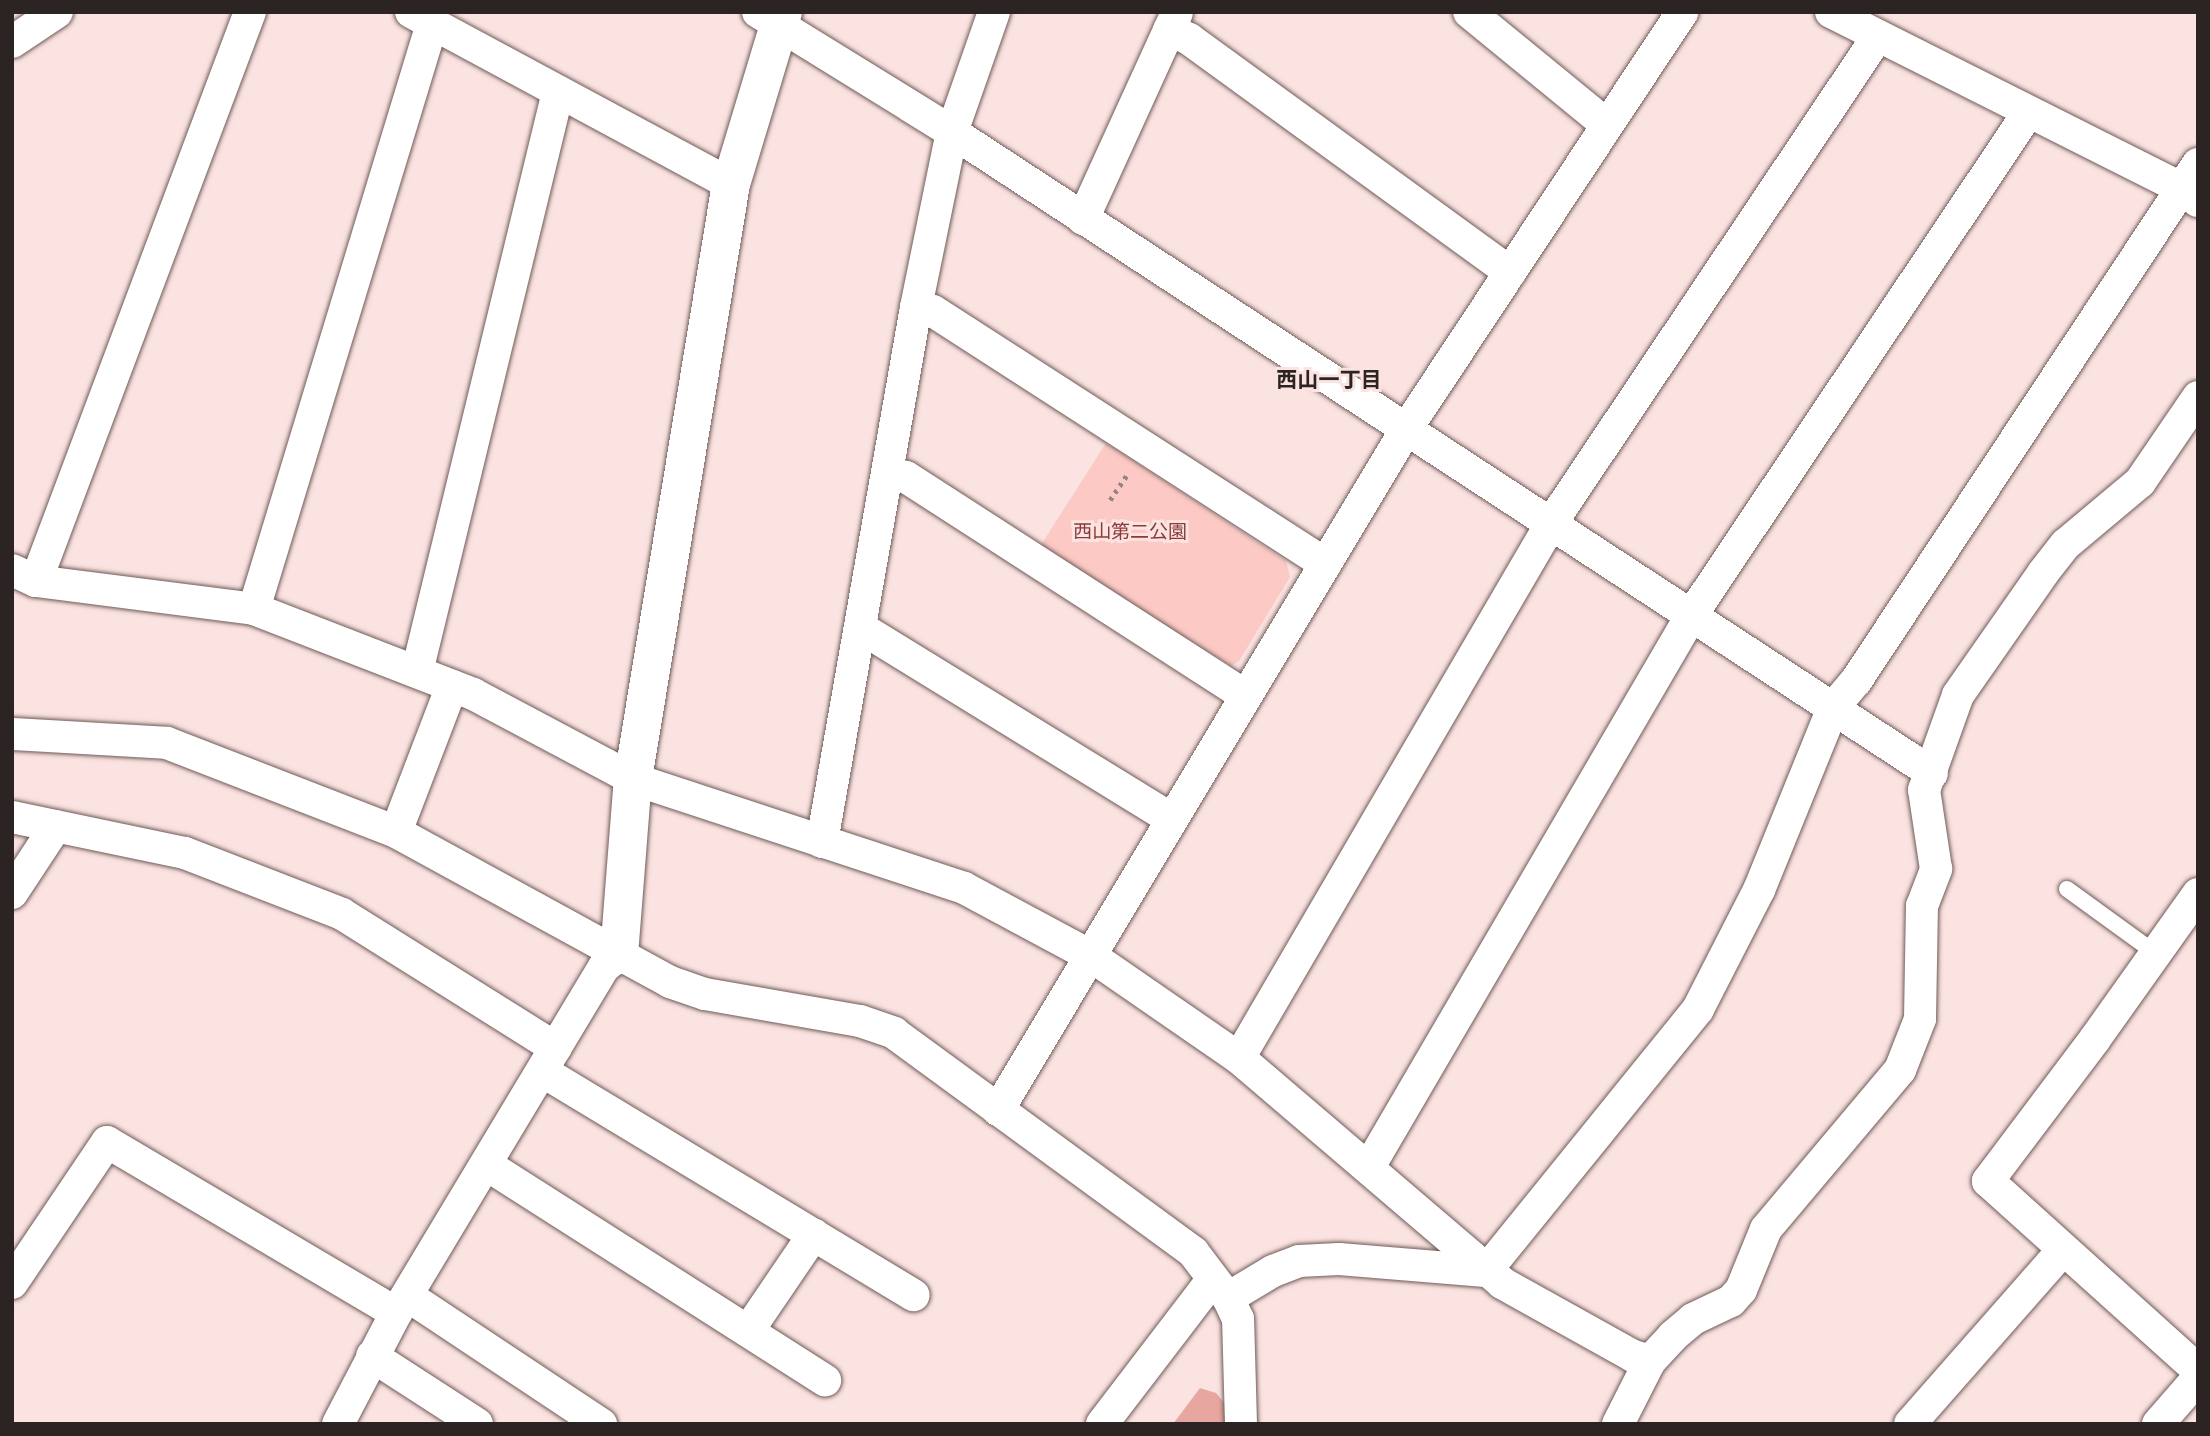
<!DOCTYPE html>
<meta charset="utf-8">
<style>
body{margin:0}
#map{position:relative;width:2210px;height:1436px;overflow:hidden;background:#fbe3e1;font-family:Rubik,"Noto Sans JP",sans-serif}
div>[style]{position:absolute}
[style*='--x']{left:calc(var(--x)*1px);top:calc(var(--y)*1px);width:calc(var(--w)*1px);rotate:calc(var(--a)*1deg)}
.green>*{inset:0;background:#fcc9c4}
.forest>*{inset:0;background:#e7a6a0}
.path>*{height:4.5px;margin-top:-2.25px;transform-origin:0;background:repeating-linear-gradient(90deg,#958584 0 3.5px,transparent 0 8.5px)}
.roads{filter:drop-shadow(0 0 2px #6f5b59) drop-shadow(0 0 2px #6f5b59)}
.service>*{height:16px;margin:-8px;padding:0 8px;transform-origin:8px;border-radius:8px;background:#fff}
.minor>*{height:32px;margin:-16px;padding:0 16px;transform-origin:16px;border-radius:16px;background:#fff}
.tertiary>*{height:38px;margin:-19px;padding:0 19px;transform-origin:19px;border-radius:19px;background:#fff}
span{translate:-50% -50%;white-space:nowrap;text-align:center;line-height:1.15;-webkit-text-stroke:6px #fbe3e1;paint-order:stroke}
.park-label{font-size:19px;color:#8a3b38}
.neighbourhood-label{font-size:21px;color:#2c2423;font-weight:700}
.frame{position:absolute;inset:0;border:14px solid #2c2423;pointer-events:none}
</style>
<div id="map">
<div class="green">
<div style="clip-path:polygon(1106px 443px,1286px 561px,1290px 577px,1239px 661px,1231px 666px,1039px 548px)"></div>
</div>
<div class="forest">
<div style="clip-path:polygon(1200px 1388px,1216px 1393px,1242px 1424px,1173px 1424px)"></div>
</div>
<div class="path">
<div style="--x:1110;--y:500;--w:30;--a:-56"></div>
</div>
<div class="roads">
<div class="service">
<div style="--x:2067;--y:889;--w:109;--a:36"></div>
</div>
<div class="minor">
<div style="--x:411;--y:12;--w:363;--a:28.3"></div>
<div style="--x:758;--y:12;--w:228;--a:31.7"></div>
<div style="--x:952;--y:132;--w:1171;--a:33.19"></div>
<div style="--x:1469;--y:12;--w:178;--a:39.3"></div>
<div style="--x:1831;--y:12;--w:394;--a:26.7"></div>
<div style="--x:2183;--y:189;--w:19;--a:39"></div>
<div style="--x:1169;--y:30;--w:22;--a:24"></div>
<div style="--x:1189;--y:39;--w:397;--a:36"></div>
<div style="--x:12;--y:42;--w:54;--a:-33.7"></div>
<div style="--x:1083;--y:219;--w:226;--a:-65.5"></div>
<div style="--x:916;--y:307;--w:17;--a:13"></div>
<div style="--x:933;--y:311;--w:467;--a:32.8"></div>
<div style="--x:889;--y:473;--w:17;--a:13"></div>
<div style="--x:906;--y:477;--w:404;--a:32.8"></div>
<div style="--x:12;--y:570;--w:26;--a:25"></div>
<div style="--x:36;--y:581;--w:220;--a:7.3"></div>
<div style="--x:254;--y:609;--w:235;--a:21.2"></div>
<div style="--x:473;--y:694;--w:181;--a:28"></div>
<div style="--x:633;--y:779;--w:348;--a:18.2"></div>
<div style="--x:964;--y:888;--w:144;--a:28.2"></div>
<div style="--x:1091;--y:956;--w:180;--a:34.6"></div>
<div style="--x:1239;--y:1058;--w:346;--a:40.5"></div>
<div style="--x:1502;--y:1283;--w:150;--a:29.1"></div>
<div style="--x:1633;--y:1356;--w:18;--a:16"></div>
<div style="--x:36;--y:581;--w:608;--a:-69.39"></div>
<div style="--x:254;--y:609;--w:611;--a:-73.08"></div>
<div style="--x:861;--y:628;--w:365;--a:31.6"></div>
<div style="--x:417;--y:672;--w:597;--a:-76.34"></div>
<div style="--x:452;--y:686;--w:156;--a:111"></div>
<div style="--x:396;--y:832;--w:312;--a:28.7"></div>
<div style="--x:670;--y:982;--w:37;--a:19"></div>
<div style="--x:705;--y:994;--w:157;--a:9.9"></div>
<div style="--x:860;--y:1021;--w:36;--a:19"></div>
<div style="--x:894;--y:1033;--w:371;--a:36.2"></div>
<div style="--x:1193;--y:1252;--w:58;--a:52.7"></div>
<div style="--x:12;--y:734;--w:155;--a:3.3"></div>
<div style="--x:167;--y:743;--w:246;--a:21.2"></div>
<div style="--x:12;--y:817;--w:177;--a:11.8"></div>
<div style="--x:185;--y:853;--w:168;--a:21.2"></div>
<div style="--x:342;--y:914;--w:252;--a:32.1"></div>
<div style="--x:822;--y:842;--w:543;--a:-80.03"></div>
<div style="--x:916;--y:307;--w:179;--a:-78.4"></div>
<div style="--x:952;--y:132;--w:127;--a:-70.7"></div>
<div style="--x:12;--y:893;--w:80;--a:-56.7"></div>
<div style="--x:2198;--y:894;--w:178;--a:125.4"></div>
<div style="--x:2095;--y:1039;--w:178;--a:127"></div>
<div style="--x:1988;--y:1181;--w:283;--a:42"></div>
<div style="--x:1239;--y:1058;--w:621;--a:-59.72"></div>
<div style="--x:1552;--y:522;--w:585;--a:-56.15"></div>
<div style="--x:542;--y:1071;--w:434;--a:31.1"></div>
<div style="--x:998;--y:1110;--w:795;--a:-59.05"></div>
<div style="--x:1407;--y:428;--w:499;--a:-56.5"></div>
<div style="--x:487;--y:1165;--w:401;--a:32.5"></div>
<div style="--x:1369;--y:1167;--w:638;--a:-59.7"></div>
<div style="--x:1691;--y:616;--w:605;--a:-56.18"></div>
<div style="--x:1486;--y:1271;--w:337;--a:-51"></div>
<div style="--x:1698;--y:1009;--w:134;--a:-62.9"></div>
<div style="--x:1759;--y:890;--w:196;--a:-67.9"></div>
<div style="--x:1833;--y:708;--w:35;--a:-50"></div>
<div style="--x:1856;--y:681;--w:620;--a:-56.52"></div>
<div style="--x:12;--y:1283;--w:170;--a:-56"></div>
<div style="--x:107;--y:1142;--w:336;--a:30.6"></div>
<div style="--x:408;--y:1296;--w:232;--a:33.6"></div>
<div style="--x:748;--y:1331;--w:117;--a:-55.8"></div>
<div style="--x:372;--y:1356;--w:125;--a:32.9"></div>
<div style="--x:338;--y:1424;--w:125;--a:-62.4"></div>
<div style="--x:396;--y:1313;--w:404;--a:-59"></div>
<div style="--x:604;--y:967;--w:19;--a:-39"></div>
<div style="--x:1102;--y:1424;--w:181;--a:-52.6"></div>
<div style="--x:1241;--y:1424;--w:105;--a:-91.6"></div>
<div style="--x:1238;--y:1319;--w:23;--a:-115"></div>
<div style="--x:1228;--y:1298;--w:52;--a:-31"></div>
<div style="--x:1273;--y:1271;--w:28;--a:-21"></div>
<div style="--x:1299;--y:1261;--w:40;--a:-2.9"></div>
<div style="--x:1339;--y:1259;--w:147;--a:4.7"></div>
<div style="--x:1618;--y:1424;--w:71;--a:-63.1"></div>
<div style="--x:1650;--y:1361;--w:34;--a:-47"></div>
<div style="--x:1673;--y:1336;--w:26;--a:-40"></div>
<div style="--x:1693;--y:1319;--w:42;--a:-25.3"></div>
<div style="--x:1731;--y:1301;--w:15;--a:-48"></div>
<div style="--x:1741;--y:1290;--w:66;--a:-67.7"></div>
<div style="--x:1766;--y:1229;--w:208;--a:-49.9"></div>
<div style="--x:1900;--y:1070;--w:55;--a:-68.6"></div>
<div style="--x:1920;--y:1019;--w:113;--a:-89"></div>
<div style="--x:1922;--y:906;--w:40;--a:-69"></div>
<div style="--x:1936;--y:869;--w:80;--a:-98.6"></div>
<div style="--x:1924;--y:790;--w:101;--a:-70.3"></div>
<div style="--x:1958;--y:695;--w:149;--a:-55.1"></div>
<div style="--x:2043;--y:573;--w:37;--a:-52"></div>
<div style="--x:2066;--y:544;--w:97;--a:-40"></div>
<div style="--x:2140;--y:482;--w:103;--a:-55.7"></div>
<div style="--x:1910;--y:1424;--w:232;--a:-48.7"></div>
<div style="--x:2158;--y:1424;--w:61;--a:-49"></div>
</div>
<div class="tertiary">
<div style="--x:619;--y:955;--w:177;--a:-85.5"></div>
<div style="--x:633;--y:779;--w:603;--a:-80.65"></div>
<div style="--x:731;--y:184;--w:180;--a:-73.2"></div>
</div>
</div>
<div class="park-label">
<span style="left:1130px;top:532px">西山第二公園</span>
</div>
<div class="neighbourhood-label">
<span style="left:1329px;top:380px">西山一丁目</span>
</div>
<div class="frame"></div>
</div>
